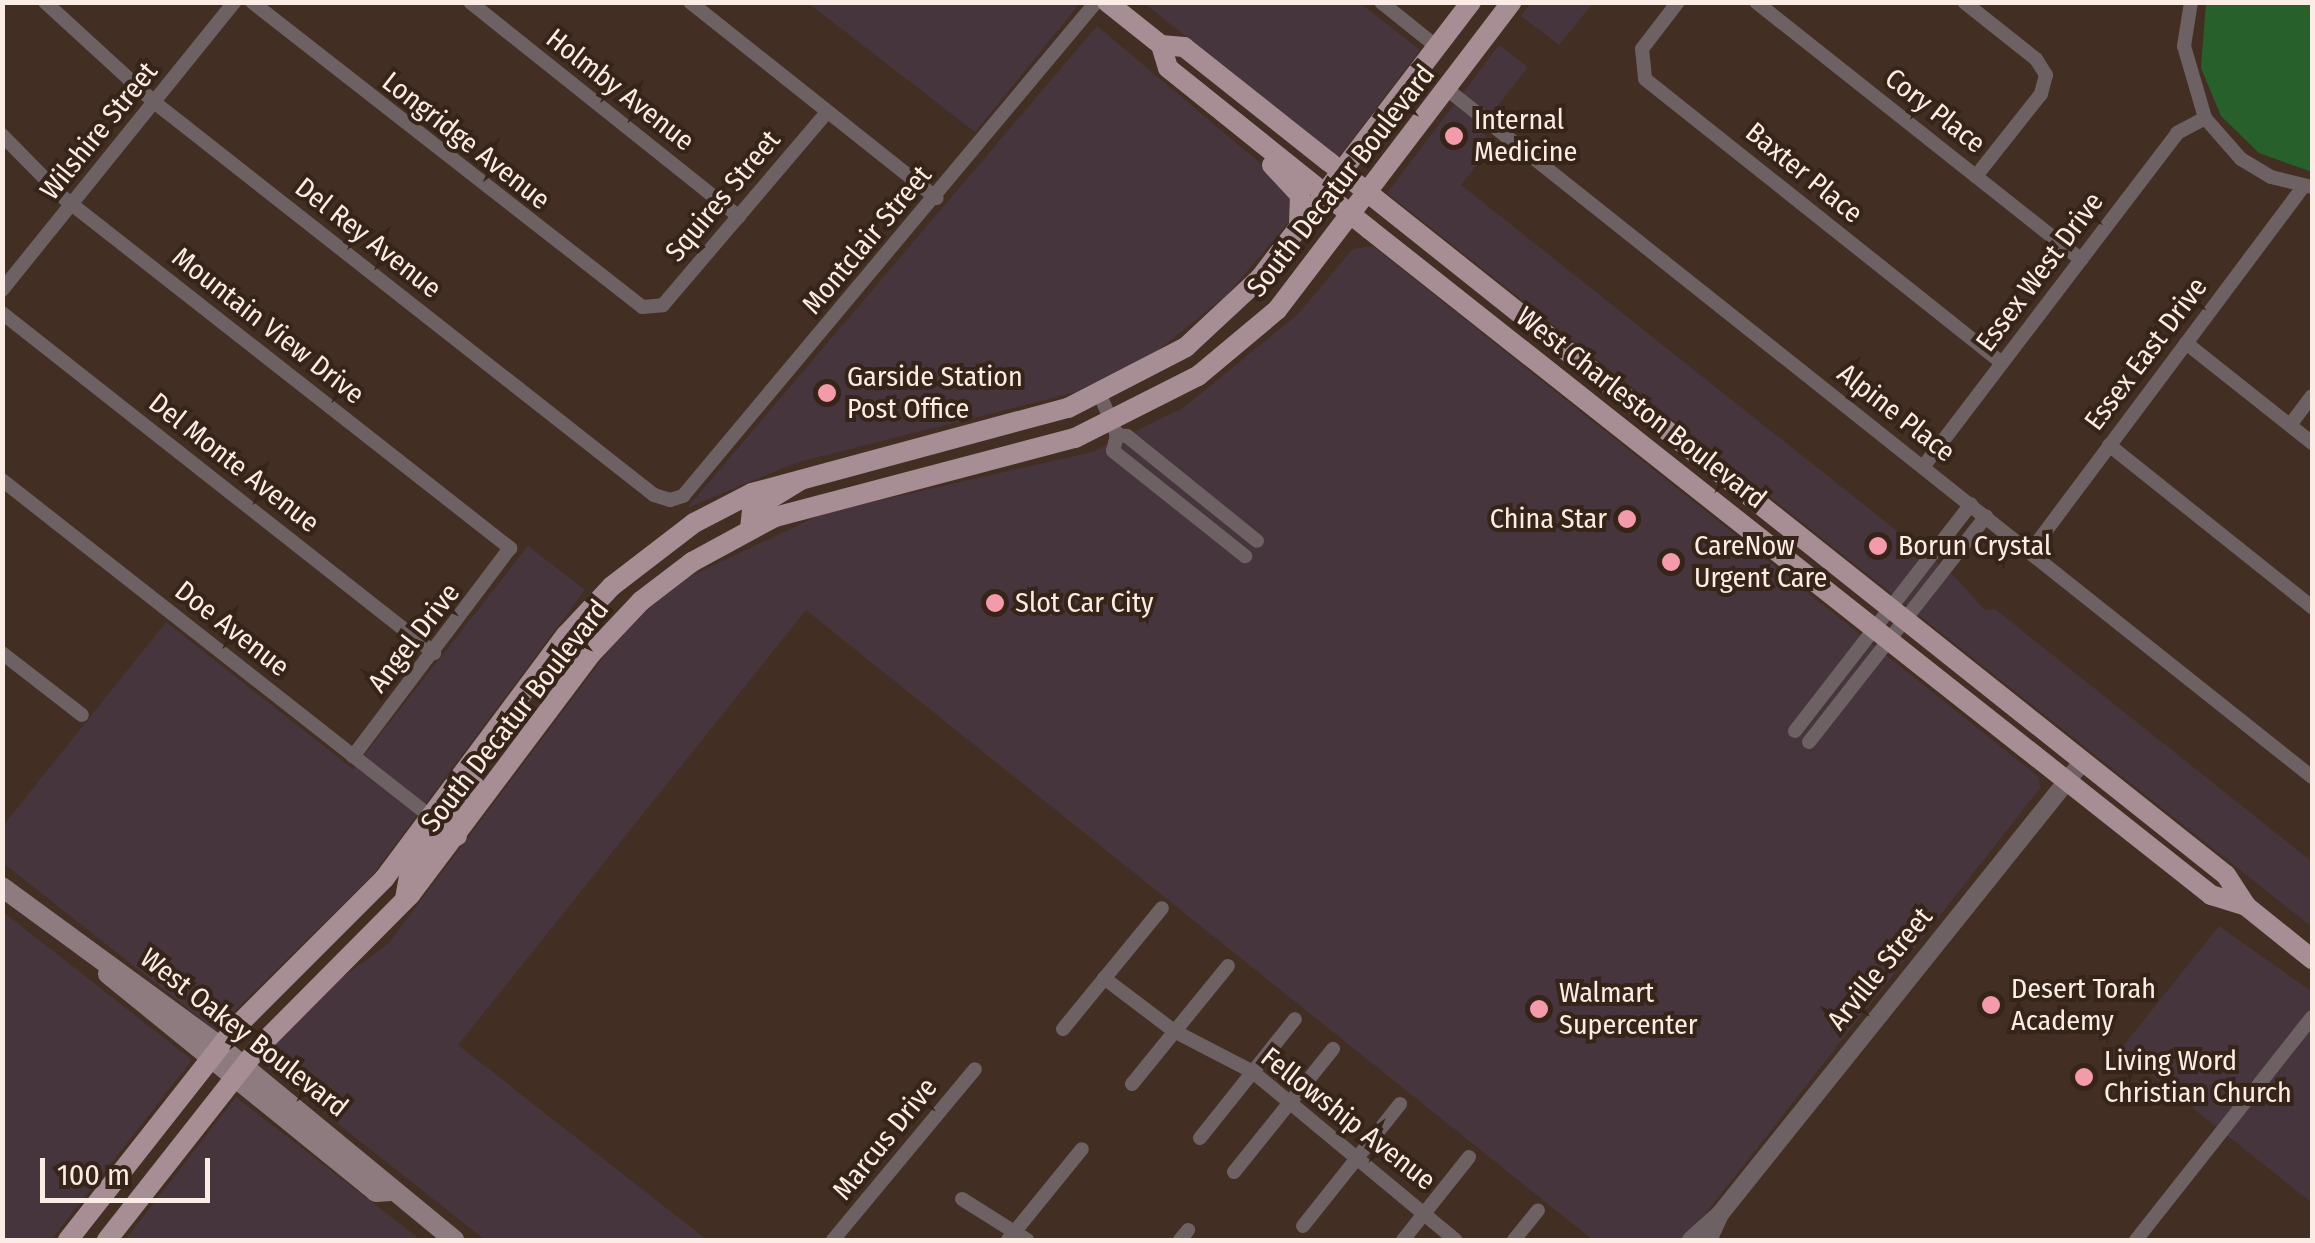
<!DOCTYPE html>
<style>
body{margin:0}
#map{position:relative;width:2315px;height:1243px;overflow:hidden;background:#422e22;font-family:"Fira Sans Condensed",sans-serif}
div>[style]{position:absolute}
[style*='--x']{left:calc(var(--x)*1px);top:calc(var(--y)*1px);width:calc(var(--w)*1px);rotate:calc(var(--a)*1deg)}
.commercial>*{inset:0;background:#47353e}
.green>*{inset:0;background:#28602b}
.minor>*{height:14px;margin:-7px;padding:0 7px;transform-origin:7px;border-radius:7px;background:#6e6164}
.tertiary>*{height:18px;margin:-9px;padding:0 9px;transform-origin:9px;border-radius:9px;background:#6e6164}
.secondary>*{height:20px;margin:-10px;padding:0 10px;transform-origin:10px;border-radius:10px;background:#8e7b7f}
.primary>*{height:20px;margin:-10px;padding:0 10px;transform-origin:10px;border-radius:10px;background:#a78e94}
.dots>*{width:28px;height:28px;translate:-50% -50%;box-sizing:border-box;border:5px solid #372419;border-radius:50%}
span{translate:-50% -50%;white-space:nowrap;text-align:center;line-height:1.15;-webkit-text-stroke:8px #372419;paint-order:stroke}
.street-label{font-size:28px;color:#fbede6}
.poi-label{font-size:28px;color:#fbede6}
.left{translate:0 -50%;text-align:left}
.right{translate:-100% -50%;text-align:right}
.frame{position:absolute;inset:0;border:5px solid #fbede6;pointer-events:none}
.scale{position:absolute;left:40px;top:1158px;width:170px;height:45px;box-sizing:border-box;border:5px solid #fbede6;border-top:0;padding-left:12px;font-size:30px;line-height:35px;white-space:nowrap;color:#fbede6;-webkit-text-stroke:8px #372419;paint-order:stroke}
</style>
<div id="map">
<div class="commercial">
<div style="clip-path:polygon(808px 3px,1080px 3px,975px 132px)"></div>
<div style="clip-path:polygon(1144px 3px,1360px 3px,1420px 50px,1338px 158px)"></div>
<div style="clip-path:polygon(1531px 3px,1531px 2px,1593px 3px,1559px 45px,1521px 16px)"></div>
<div style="clip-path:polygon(1097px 26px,1266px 168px,1294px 195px,1298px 211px,1227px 295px,1155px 353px,1076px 392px,795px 463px,687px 508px)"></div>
<div style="clip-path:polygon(1499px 45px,1528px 67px,1479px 130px,1494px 143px,1461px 185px,1955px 577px,1985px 610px,1995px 609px,2312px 862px,2312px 927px,1387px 193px)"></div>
<div style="clip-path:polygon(1373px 246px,2039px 777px,2040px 788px,1685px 1240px,1593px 1240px,806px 610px,458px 1045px,707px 1240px,485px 1240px,260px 1062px,318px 995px,388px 944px,620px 635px,674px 584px,824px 513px,1092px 452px,1183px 408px,1297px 315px,1353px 249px)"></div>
<div style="clip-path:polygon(528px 546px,585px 590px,371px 877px,215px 1030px,3px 863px,2px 827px,166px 622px,353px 769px)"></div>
<div style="clip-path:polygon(2px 911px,192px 1060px,51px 1240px,3px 1240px)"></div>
<div style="clip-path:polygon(2219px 926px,2312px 992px,2312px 1203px,2120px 1050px)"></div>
<div style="clip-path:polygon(236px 1097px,421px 1240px,125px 1240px)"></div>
</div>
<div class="green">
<div style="clip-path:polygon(2206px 3px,2312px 3px,2312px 172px,2259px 153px,2221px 116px,2201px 68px)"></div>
</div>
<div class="minor">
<div style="--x:45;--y:2;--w:148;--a:42.5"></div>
<div style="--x:154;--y:102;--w:636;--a:38.17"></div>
<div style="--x:654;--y:495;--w:17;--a:17"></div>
<div style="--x:670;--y:500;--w:14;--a:-17"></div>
<div style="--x:683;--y:496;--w:644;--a:-50.1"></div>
<div style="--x:252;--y:2;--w:495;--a:38"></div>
<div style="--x:642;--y:307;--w:21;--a:-5"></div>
<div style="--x:663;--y:305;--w:253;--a:-49.6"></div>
<div style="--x:470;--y:2;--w:344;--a:38.6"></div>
<div style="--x:690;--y:2;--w:315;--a:38.5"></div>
<div style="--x:1381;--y:2;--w:72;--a:38.8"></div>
<div style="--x:1678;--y:2;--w:59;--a:127.5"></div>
<div style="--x:1642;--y:49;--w:30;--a:84"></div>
<div style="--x:1645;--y:79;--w:456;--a:38.5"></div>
<div style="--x:1756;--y:2;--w:415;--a:38.4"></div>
<div style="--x:1964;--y:2;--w:92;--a:38.4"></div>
<div style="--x:2036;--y:59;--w:19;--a:58"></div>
<div style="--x:2046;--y:75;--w:20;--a:105"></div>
<div style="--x:2041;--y:94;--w:105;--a:128.4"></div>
<div style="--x:2191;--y:2;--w:45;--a:99"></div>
<div style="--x:2184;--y:46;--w:75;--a:73.7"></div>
<div style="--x:2205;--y:118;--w:55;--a:48.7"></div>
<div style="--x:2241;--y:159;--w:35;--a:31"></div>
<div style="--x:2271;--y:177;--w:42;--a:13.7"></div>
<div style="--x:1448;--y:90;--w:1104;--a:38.49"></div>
<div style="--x:2;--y:135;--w:90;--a:45.5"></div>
<div style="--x:65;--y:199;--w:566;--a:38.11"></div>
<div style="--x:510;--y:548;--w:261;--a:127"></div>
<div style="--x:2;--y:290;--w:370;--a:-51.1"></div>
<div style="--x:2;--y:313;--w:550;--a:38.2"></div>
<div style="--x:2186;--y:343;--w:161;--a:38.4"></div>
<div style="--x:1100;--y:395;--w:43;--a:67"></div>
<div style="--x:1117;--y:435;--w:16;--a:104"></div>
<div style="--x:1113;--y:451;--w:169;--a:38.5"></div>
<div style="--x:2290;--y:425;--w:36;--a:-53"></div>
<div style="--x:1117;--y:435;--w:10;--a:6"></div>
<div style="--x:1127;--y:436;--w:167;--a:38.9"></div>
<div style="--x:2109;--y:445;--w:260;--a:38.6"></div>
<div style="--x:1923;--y:467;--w:420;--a:-52.7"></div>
<div style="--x:2177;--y:133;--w:32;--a:-28"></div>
<div style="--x:2;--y:480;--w:546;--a:38.15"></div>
<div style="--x:2030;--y:552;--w:456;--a:-53.2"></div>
<div style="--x:2;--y:653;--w:101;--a:37.8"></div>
<div style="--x:1795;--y:731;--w:287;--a:-52.2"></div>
<div style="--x:1809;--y:742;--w:287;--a:-51.9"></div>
<div style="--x:1104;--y:978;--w:88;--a:37.1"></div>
<div style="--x:1174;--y:1031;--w:89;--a:27.4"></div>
<div style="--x:1253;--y:1072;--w:263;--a:39.7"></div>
<div style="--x:1063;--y:1029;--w:156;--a:-50.7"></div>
<div style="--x:1132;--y:1084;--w:152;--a:-50.9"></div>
<div style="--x:1200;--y:1138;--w:152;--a:-51.4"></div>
<div style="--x:1234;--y:1172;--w:158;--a:-51.2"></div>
<div style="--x:962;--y:1199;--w:77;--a:32.2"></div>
<div style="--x:1303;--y:1226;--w:156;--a:-51.5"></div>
<div style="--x:833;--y:1240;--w:222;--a:-50.3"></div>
<div style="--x:1008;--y:1240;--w:117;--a:-50.9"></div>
<div style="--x:1180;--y:1240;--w:13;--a:-51"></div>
<div style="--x:1403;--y:1240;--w:106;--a:-51.5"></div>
<div style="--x:1514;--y:1240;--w:38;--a:-51"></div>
<div style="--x:2136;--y:1240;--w:284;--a:-51.7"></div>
</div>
<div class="tertiary">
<div style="--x:1691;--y:1240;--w:39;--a:-42"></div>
<div style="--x:1720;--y:1214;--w:580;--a:-51.29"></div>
<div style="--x:1708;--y:1240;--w:29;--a:-65"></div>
</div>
<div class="secondary">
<div style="--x:2;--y:887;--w:269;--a:36.2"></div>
<div style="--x:219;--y:1046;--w:305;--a:39.5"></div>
<div style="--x:108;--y:974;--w:345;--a:39.1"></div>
<div style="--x:376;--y:1192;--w:15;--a:-4"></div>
</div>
<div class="primary">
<div style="--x:1107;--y:2;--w:69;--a:38.5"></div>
<div style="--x:1161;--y:45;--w:23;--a:5"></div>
<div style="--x:1184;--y:47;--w:184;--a:38.4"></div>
<div style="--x:1328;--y:161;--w:1147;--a:38.49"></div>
<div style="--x:2226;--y:875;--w:37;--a:57"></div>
<div style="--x:1161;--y:45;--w:24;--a:73"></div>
<div style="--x:1168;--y:68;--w:258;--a:38.7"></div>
<div style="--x:1369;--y:229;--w:1074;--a:38.34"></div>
<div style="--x:2211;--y:895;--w:37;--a:17"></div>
<div style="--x:2246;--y:906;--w:85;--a:38.8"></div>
<div style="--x:1272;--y:165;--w:41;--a:47"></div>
<div style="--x:1300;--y:195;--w:34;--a:92"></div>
<div style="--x:750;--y:529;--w:19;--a:-84"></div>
<div style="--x:752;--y:510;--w:57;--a:-31.5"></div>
<div style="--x:457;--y:836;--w:19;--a:-111"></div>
<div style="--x:450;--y:818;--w:42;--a:-56.7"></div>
<div style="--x:405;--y:899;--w:28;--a:-80"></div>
<div style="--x:410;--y:871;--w:50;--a:-55.7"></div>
<div style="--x:438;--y:830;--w:15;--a:-118"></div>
<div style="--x:68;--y:1240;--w:267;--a:-51.8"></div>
<div style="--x:233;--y:1030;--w:214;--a:-45"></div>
<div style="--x:384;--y:879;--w:304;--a:-53.3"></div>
<div style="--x:566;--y:635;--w:67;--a:-46.8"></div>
<div style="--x:612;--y:586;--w:103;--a:-37.5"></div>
<div style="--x:694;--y:523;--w:65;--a:-27.3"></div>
<div style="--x:752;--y:493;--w:327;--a:-15.1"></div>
<div style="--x:1068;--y:408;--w:133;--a:-27.3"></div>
<div style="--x:1186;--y:347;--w:101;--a:-43"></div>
<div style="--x:1260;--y:278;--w:347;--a:-52.6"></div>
<div style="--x:107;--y:1240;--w:244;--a:-51.8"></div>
<div style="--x:258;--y:1048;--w:216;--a:-45.2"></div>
<div style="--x:410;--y:895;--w:303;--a:-53.1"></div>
<div style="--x:592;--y:653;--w:71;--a:-46.7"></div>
<div style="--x:641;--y:601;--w:64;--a:-37.4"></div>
<div style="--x:692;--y:562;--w:94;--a:-28.5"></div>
<div style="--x:775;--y:517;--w:310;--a:-14.8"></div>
<div style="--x:1075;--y:438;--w:138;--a:-26.8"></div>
<div style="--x:1198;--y:376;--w:103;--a:-39.9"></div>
<div style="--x:1277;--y:310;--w:387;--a:-52.7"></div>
</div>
<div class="dots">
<div style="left:1454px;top:136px;background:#f39aab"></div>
<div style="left:827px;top:393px;background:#f39aab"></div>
<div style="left:1627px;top:519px;background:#f39aab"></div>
<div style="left:1878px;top:546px;background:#f39aab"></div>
<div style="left:1671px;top:562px;background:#f39aab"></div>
<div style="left:995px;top:603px;background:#f39aab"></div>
<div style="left:1991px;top:1005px;background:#f39aab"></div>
<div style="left:1539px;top:1009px;background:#f39aab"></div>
<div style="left:2084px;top:1077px;background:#f39aab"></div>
</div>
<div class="street-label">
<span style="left:620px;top:90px;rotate:38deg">Holmby Avenue</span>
<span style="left:1935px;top:111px;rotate:38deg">Cory Place</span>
<span style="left:99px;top:131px;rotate:-51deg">Wilshire Street</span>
<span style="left:466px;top:141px;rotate:38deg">Longridge Avenue</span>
<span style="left:1804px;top:173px;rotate:39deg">Baxter Place</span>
<span style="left:1341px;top:181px;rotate:-52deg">South Decatur Boulevard</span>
<span style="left:723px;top:196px;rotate:-50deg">Squires Street</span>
<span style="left:368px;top:238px;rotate:38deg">Del Rey Avenue</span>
<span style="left:867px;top:240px;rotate:-50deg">Montclair Street</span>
<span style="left:2040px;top:272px;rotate:-53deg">Essex West Drive</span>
<span style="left:268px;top:326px;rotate:38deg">Mountain View Drive</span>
<span style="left:2146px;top:354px;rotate:-53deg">Essex East Drive</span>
<span style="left:1641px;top:408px;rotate:38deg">West Charleston Boulevard</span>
<span style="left:1896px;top:413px;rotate:38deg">Alpine Place</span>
<span style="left:234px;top:463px;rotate:38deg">Del Monte Avenue</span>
<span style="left:232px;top:629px;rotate:38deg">Doe Avenue</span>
<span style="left:414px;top:638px;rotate:-52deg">Angel Drive</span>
<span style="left:515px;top:716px;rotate:-52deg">South Decatur Boulevard</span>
<span style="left:1880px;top:969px;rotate:-51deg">Arville Street</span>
<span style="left:244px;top:1033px;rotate:38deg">West Oakey Boulevard</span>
<span style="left:1348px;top:1119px;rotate:38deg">Fellowship Avenue</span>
<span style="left:885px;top:1139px;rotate:-51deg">Marcus Drive</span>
</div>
<div class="poi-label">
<span class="left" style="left:1474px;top:136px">Internal<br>Medicine</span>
<span class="left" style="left:847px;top:393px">Garside Station<br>Post Office</span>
<span class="right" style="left:1607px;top:519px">China Star</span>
<span class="left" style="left:1694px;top:562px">CareNow<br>Urgent Care</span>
<span class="left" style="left:1898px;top:546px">Borun Crystal</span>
<span class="left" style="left:1015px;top:603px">Slot Car City</span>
<span class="left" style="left:2011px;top:1005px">Desert Torah<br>Academy</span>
<span class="left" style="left:1559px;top:1009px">Walmart<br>Supercenter</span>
<span class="left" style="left:2104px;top:1077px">Living Word<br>Christian Church</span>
</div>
<div class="frame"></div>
<div class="scale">100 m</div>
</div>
